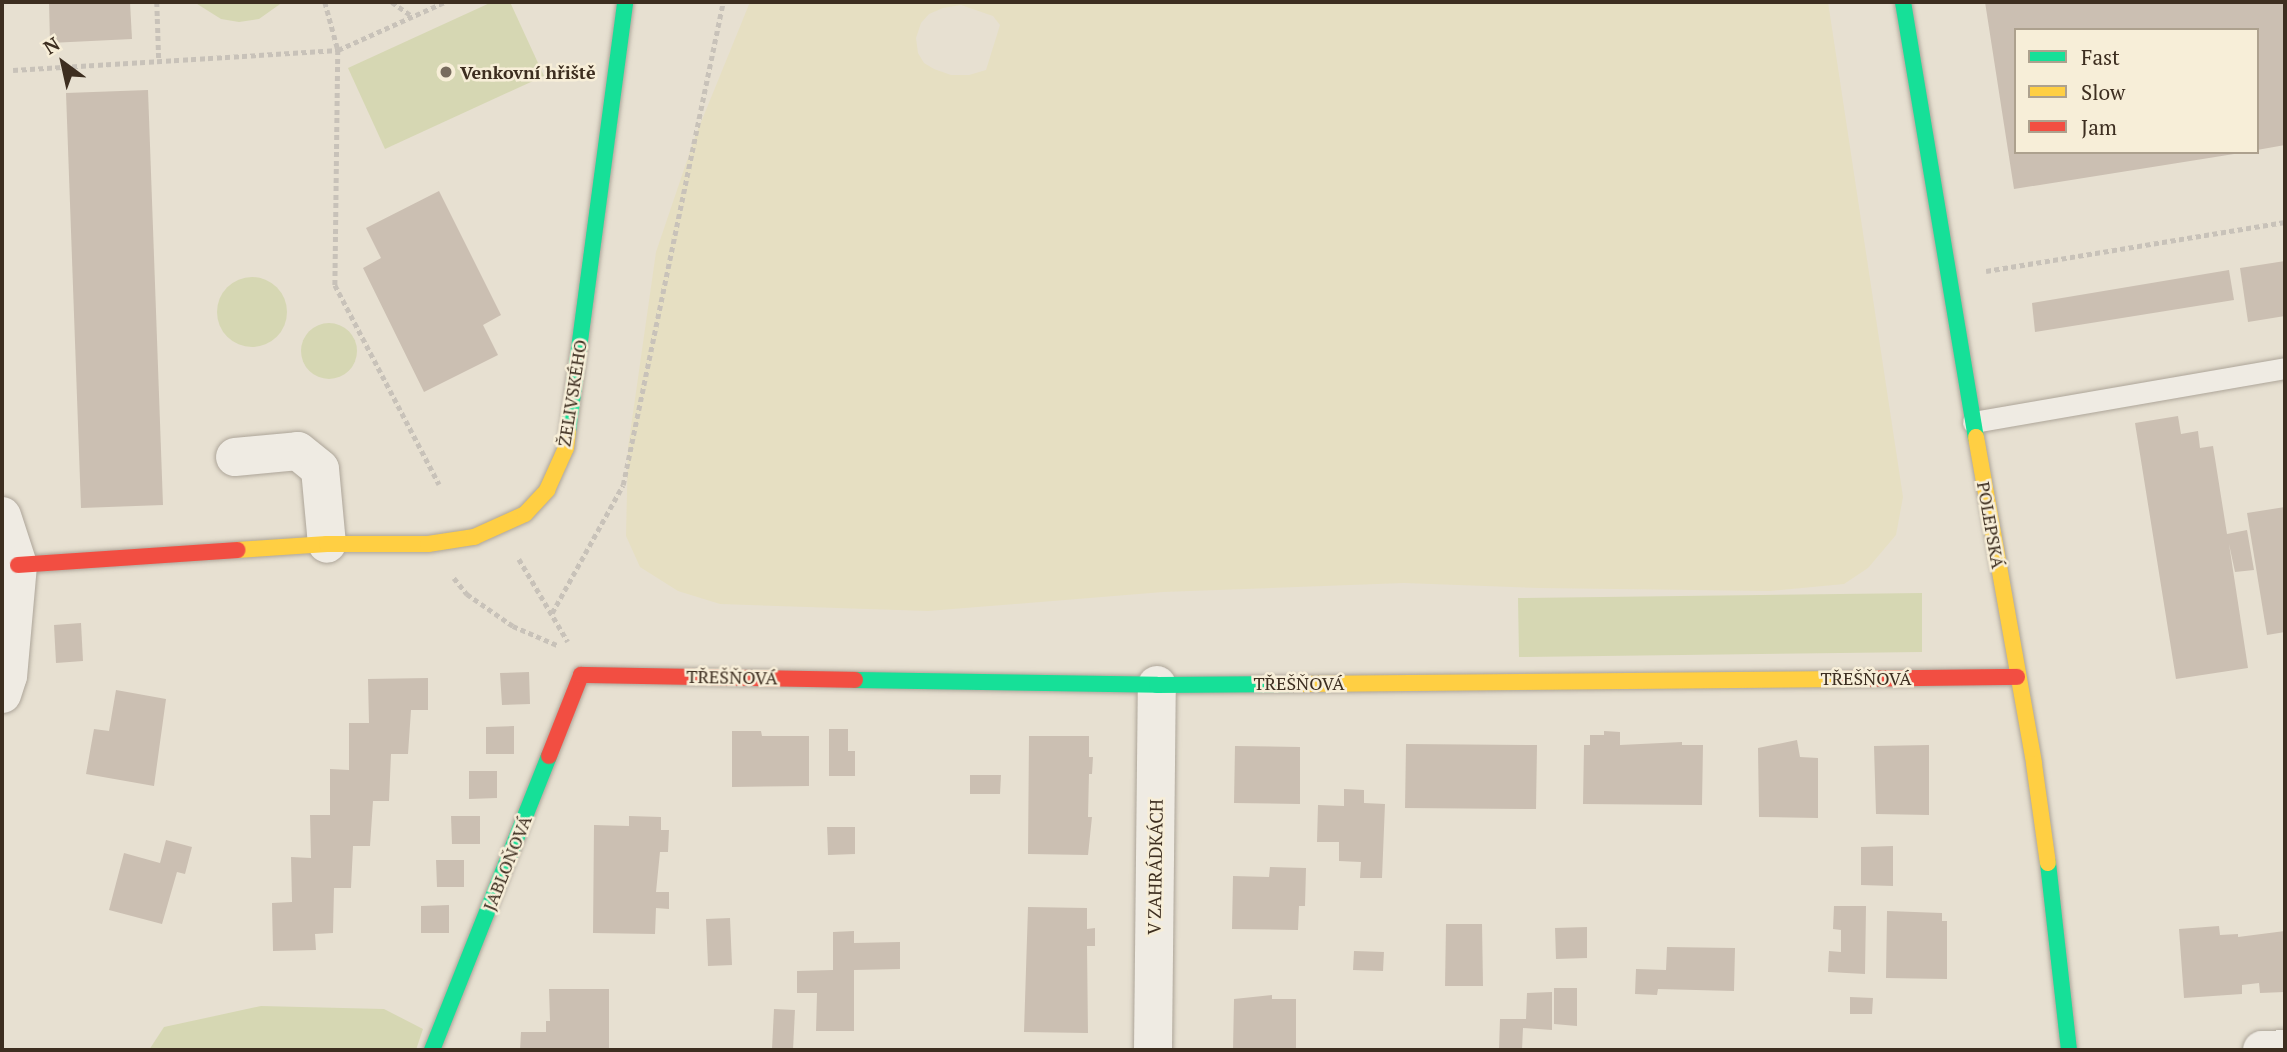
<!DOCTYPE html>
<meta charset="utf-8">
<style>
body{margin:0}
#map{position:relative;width:2287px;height:1052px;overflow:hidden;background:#e7e0d1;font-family:"PT Serif",serif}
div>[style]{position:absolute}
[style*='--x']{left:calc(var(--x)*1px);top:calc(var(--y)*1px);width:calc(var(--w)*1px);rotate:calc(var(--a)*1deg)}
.farmland>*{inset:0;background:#e6dfc2}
.green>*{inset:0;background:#d6d7b3}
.round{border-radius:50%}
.building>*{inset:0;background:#cbbfb2}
.path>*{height:4.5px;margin-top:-2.25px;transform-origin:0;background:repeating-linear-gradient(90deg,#c8c2b9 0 5px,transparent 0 8.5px)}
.roads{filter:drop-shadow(0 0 2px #ada599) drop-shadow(0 0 2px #ada599)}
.lane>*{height:21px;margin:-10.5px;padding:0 10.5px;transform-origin:10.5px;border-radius:10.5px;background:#efebe3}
.street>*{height:38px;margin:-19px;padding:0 19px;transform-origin:19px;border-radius:19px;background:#efebe3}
.fast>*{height:16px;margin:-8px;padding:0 8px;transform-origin:8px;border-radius:8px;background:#16e098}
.slow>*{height:16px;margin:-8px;padding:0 8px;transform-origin:8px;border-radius:8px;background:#ffcf43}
.jam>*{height:16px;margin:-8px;padding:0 8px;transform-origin:8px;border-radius:8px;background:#f24e42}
.dots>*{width:19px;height:19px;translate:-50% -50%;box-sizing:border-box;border:4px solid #f7eed8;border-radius:50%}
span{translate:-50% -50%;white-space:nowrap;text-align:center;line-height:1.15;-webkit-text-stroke:5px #f7eed8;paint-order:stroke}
.poi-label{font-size:18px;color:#3d2e20;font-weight:700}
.left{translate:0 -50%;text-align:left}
.street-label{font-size:18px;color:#3d2e20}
.frame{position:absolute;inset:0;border:4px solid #3d2e20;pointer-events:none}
.legend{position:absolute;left:2014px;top:28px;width:245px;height:126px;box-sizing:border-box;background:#f7eed8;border:2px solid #ada18e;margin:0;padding:9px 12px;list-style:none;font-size:21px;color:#3d2e20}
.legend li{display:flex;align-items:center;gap:14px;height:35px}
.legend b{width:35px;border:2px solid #ada18e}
.north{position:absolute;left:28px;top:28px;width:70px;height:70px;-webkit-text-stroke:5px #f7eed8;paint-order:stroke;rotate:327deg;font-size:19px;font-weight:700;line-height:28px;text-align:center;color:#3d2e20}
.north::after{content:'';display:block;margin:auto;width:24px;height:32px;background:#3d2e20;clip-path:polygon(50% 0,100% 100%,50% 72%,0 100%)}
</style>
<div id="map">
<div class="farmland">
<div style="clip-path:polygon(evenodd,750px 2px,1828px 2px,1903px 497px,1896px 535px,1868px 568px,1844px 584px,1770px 591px,1540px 588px,1404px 583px,1163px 592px,928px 611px,720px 604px,678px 591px,640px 567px,626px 536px,628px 448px,656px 252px,695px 137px,750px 2px,961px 5px,993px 16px,1000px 25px,986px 70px,969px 75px,951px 75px,934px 69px,924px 63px,918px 53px,916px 38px,921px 23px,929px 14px,943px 8px,961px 5px)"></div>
</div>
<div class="green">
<div style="clip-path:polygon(194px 2px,283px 2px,259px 19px,239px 22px,221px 19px)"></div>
<div style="clip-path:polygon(492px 2px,510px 2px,544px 76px,385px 149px,348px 68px)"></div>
<div class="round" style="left:217px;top:277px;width:70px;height:70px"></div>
<div class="round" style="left:301px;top:323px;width:56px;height:56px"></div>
<div style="clip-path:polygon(1922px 593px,1922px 652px,1519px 657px,1518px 598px)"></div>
<div style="clip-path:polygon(261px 1006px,384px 1009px,423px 1029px,416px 1050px,149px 1050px,164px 1027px)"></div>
</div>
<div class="building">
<div style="clip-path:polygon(49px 2px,130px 2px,132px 39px,50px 43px)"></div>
<div style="clip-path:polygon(1985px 2px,2285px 2px,2285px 145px,2257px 150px,2257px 30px,2016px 30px,2016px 152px,2234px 154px,2014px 189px)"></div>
<div style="clip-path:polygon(148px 90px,163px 505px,81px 508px,66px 93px)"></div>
<div style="clip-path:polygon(439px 191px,501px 315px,483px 325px,498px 355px,424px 392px,363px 268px,381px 258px,366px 228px)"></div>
<div style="clip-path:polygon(2285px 261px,2285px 316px,2248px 322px,2240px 268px)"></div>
<div style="clip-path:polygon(2229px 270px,2234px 300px,2035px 332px,2032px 303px)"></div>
<div style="clip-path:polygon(2178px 416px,2181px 434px,2198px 431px,2200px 448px,2213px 446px,2227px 534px,2247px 530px,2254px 570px,2235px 572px,2229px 544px,2248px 668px,2176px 679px,2135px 423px)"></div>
<div style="clip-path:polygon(2285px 507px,2285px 632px,2267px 635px,2247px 513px)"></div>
<div style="clip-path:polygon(81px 623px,83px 661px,56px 663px,54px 625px)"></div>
<div style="clip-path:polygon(529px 672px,530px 704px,502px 705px,500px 673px)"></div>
<div style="clip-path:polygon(428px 678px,428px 710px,411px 710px,408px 754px,391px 754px,389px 801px,373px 801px,370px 846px,353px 846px,351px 888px,334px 888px,333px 933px,315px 934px,316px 950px,273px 951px,272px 903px,292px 902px,291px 857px,311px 858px,310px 815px,330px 815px,330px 769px,349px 770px,349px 723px,369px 723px,368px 679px)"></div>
<div style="clip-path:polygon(116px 690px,166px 699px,154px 786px,86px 774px,94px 729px,109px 731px)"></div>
<div style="clip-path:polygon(514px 726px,514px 754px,486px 754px,486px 727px)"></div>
<div style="clip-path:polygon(829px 729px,848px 729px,848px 751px,855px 751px,855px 776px,829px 776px)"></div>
<div style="clip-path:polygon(732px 731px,761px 731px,762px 736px,809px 736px,809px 786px,732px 787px)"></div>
<div style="clip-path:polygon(1604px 731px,1620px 732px,1620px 745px,1682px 742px,1682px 745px,1703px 745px,1702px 805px,1583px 804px,1584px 745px,1590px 745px,1590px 735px,1604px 735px)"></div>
<div style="clip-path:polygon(1029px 736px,1089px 736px,1089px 757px,1093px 757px,1092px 774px,1089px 774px,1088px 817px,1092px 817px,1088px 855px,1028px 854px)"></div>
<div style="clip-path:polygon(1797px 740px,1800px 757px,1818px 758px,1818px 818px,1759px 817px,1758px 748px)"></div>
<div style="clip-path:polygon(1406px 744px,1537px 745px,1536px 809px,1405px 808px)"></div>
<div style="clip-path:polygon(1929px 745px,1929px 815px,1876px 814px,1874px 746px)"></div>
<div style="clip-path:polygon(1235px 746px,1300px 747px,1300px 804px,1234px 803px)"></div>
<div style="clip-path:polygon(469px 771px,497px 771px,497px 798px,469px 799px)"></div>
<div style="clip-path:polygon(970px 775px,1001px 775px,1000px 794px,970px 794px)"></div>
<div style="clip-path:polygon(1344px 789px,1364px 790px,1364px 803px,1385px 804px,1382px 878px,1360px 878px,1361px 862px,1339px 861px,1339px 842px,1317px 842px,1318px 805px,1344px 806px)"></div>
<div style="clip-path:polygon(451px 816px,480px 816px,480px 844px,452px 844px)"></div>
<div style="clip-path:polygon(629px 816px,661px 817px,661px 830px,669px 830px,668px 852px,660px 852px,656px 892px,669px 892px,669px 909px,656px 908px,655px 934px,593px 933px,594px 825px,629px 826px)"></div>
<div style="clip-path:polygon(827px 827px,855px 827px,855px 854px,828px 855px)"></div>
<div style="clip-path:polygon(166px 840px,192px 847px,185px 874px,177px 872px,162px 924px,109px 910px,124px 853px,160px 863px)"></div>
<div style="clip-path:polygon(1893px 846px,1893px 886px,1861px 885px,1861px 847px)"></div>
<div style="clip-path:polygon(436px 860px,464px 860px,464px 887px,437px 887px)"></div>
<div style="clip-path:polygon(1270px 867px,1306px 868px,1305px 906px,1299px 906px,1298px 930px,1232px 929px,1233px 876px,1269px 877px)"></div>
<div style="clip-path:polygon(449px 905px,449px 933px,421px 933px,421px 906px)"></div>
<div style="clip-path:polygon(1834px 906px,1866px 906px,1865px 974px,1828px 972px,1829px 951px,1841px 952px,1841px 930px,1833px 929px)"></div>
<div style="clip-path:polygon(1028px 907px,1087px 908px,1087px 929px,1095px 928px,1095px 946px,1087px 946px,1088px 1033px,1024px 1032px)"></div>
<div style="clip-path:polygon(1887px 911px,1942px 913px,1942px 921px,1947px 921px,1947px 979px,1886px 978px)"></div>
<div style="clip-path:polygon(730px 918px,732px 965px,708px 966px,706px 919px)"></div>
<div style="clip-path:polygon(1446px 924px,1482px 924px,1483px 986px,1445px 986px)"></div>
<div style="clip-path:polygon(2219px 926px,2220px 935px,2238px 934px,2238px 937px,2285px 931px,2285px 992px,2260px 993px,2259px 983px,2242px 985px,2242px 994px,2184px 998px,2179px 929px)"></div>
<div style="clip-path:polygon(1587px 927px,1587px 958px,1556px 959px,1555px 928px)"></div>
<div style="clip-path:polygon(854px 931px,854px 943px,900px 942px,900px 969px,854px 970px,854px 1031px,816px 1031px,817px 993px,797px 993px,797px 971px,833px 970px,833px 932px)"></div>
<div style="clip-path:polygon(1667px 947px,1735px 948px,1734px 991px,1658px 989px,1657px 995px,1635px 994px,1636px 969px,1666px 970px)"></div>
<div style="clip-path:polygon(1354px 951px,1384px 952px,1383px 971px,1353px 970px)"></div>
<div style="clip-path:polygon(1554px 988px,1577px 988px,1577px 1026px,1554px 1024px)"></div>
<div style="clip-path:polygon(549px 989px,609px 989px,609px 1050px,520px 1050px,521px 1032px,546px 1032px,546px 1021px,550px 1021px)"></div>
<div style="clip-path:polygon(1552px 992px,1552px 1030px,1523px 1028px,1522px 1050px,1499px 1050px,1500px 1019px,1526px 1019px,1527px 993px)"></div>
<div style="clip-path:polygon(1272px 995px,1272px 999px,1296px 999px,1296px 1050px,1233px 1050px,1234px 999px)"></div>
<div style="clip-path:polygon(1850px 997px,1873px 998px,1872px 1014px,1850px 1014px)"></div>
<div style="clip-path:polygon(774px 1009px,795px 1010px,793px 1050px,772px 1049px)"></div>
</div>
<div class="path">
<div style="--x:157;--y:2;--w:59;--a:88.1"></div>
<div style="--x:325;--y:2;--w:50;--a:74.8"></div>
<div style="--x:338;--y:50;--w:235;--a:90.7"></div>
<div style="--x:335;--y:285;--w:225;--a:62.4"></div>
<div style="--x:392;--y:2;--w:24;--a:35"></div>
<div style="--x:13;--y:70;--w:326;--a:-3.5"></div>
<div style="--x:338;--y:50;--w:117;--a:-24.2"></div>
<div style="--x:1986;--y:271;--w:303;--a:-9.3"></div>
<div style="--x:519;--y:559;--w:96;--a:59.4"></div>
<div style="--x:454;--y:578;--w:21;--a:51"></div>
<div style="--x:467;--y:594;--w:56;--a:34.8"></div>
<div style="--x:513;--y:626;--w:48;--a:23.4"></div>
<div style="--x:552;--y:613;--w:146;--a:-61"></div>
<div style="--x:623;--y:485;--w:493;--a:-78.3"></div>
</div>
<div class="roads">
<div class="lane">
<div style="--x:1973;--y:422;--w:317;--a:-9.8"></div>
</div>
<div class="street">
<div style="--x:235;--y:457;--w:63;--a:-5.4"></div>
<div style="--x:298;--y:451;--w:28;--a:39"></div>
<div style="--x:320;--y:469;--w:75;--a:84.7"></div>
<div style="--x:2;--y:516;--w:52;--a:71.9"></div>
<div style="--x:18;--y:565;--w:111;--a:95.1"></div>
<div style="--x:8;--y:676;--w:19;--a:108"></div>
<div style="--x:1153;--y:1050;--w:365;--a:-89.4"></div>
<div style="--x:2262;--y:1050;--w:23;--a:-2"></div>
</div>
<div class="fast">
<div style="--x:1903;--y:2;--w:441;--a:80.5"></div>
<div style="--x:568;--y:431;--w:433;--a:-82.4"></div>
<div style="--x:855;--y:680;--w:302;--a:0.9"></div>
<div style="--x:1157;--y:685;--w:139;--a:-0.4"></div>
<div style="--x:2048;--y:863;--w:188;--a:83.6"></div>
<div style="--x:432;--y:1050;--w:316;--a:-68.3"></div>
</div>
<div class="slow">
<div style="--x:1976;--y:437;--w:332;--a:79.9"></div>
<div style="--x:2034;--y:764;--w:100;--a:82"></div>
<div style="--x:237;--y:550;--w:90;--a:-3.8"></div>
<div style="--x:327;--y:544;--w:101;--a:0"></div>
<div style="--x:428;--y:544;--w:47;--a:-8.7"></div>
<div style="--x:474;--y:537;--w:56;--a:-24.3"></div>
<div style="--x:525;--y:514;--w:33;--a:-47"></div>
<div style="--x:547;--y:490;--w:46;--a:-65.7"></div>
<div style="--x:566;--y:448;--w:17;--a:-83"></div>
<div style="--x:1296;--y:684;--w:549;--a:-0.52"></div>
</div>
<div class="jam">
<div style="--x:18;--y:565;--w:220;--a:-3.9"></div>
<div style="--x:1845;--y:679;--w:172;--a:-0.7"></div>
<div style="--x:549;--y:756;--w:87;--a:-68.4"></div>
<div style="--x:581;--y:675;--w:274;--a:1"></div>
</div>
</div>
<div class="dots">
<div style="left:446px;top:72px;background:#786c5e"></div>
</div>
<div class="poi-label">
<span class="left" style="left:460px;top:72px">Venkovní hřiště</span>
</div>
<div class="street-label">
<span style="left:572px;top:393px;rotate:-81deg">ŽELIVSKÉHO</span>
<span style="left:1991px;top:525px;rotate:80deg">POLEPSKÁ</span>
<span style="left:732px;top:677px;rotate:1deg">TŘEŠŇOVÁ</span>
<span style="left:1866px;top:678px">TŘEŠŇOVÁ</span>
<span style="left:1299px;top:683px">TŘEŠŇOVÁ</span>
<span style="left:507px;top:863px;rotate:-68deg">JABLOŇOVÁ</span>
<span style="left:1155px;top:867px;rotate:-89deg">V ZAHRÁDKÁCH</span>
</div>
<div class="frame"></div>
<ul class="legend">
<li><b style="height:9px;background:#16e098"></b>Fast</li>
<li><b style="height:9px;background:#ffcf43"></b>Slow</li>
<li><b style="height:9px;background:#f24e42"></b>Jam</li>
</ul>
<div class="north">N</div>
</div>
